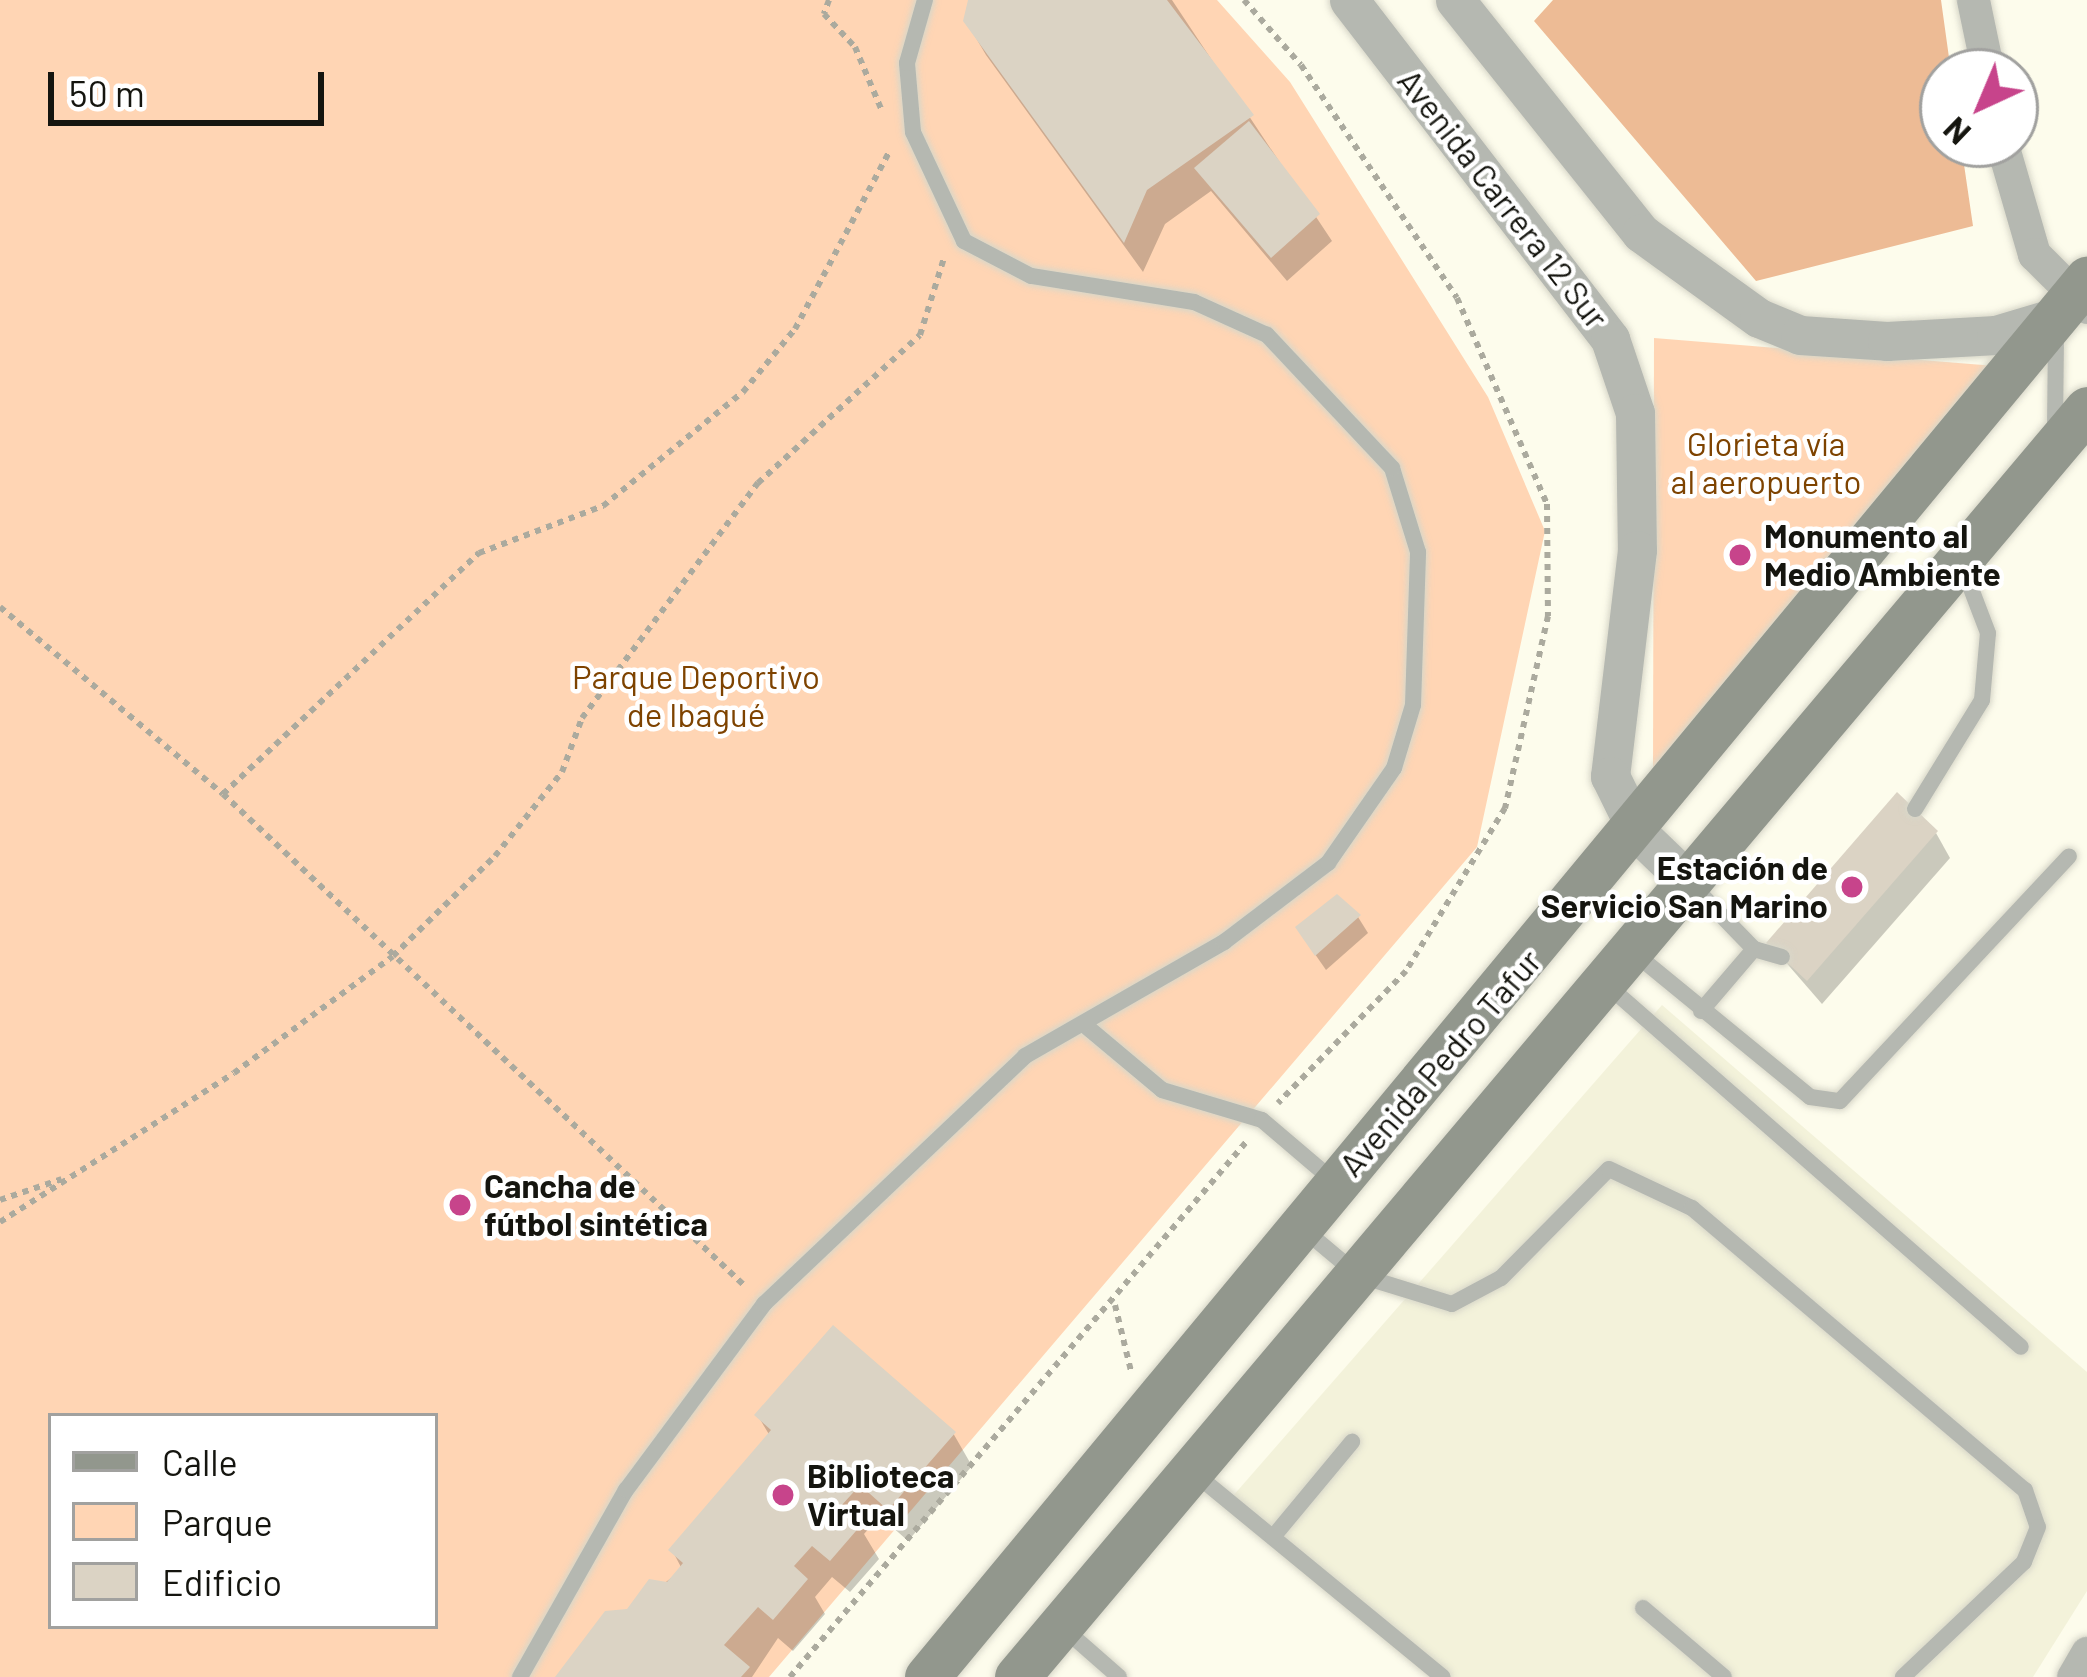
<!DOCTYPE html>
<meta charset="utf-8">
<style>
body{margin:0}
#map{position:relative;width:2087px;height:1677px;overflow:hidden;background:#fdfcec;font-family:Barlow,sans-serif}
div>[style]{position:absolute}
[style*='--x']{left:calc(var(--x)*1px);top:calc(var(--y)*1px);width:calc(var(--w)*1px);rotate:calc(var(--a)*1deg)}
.built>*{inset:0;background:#f3f2da}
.green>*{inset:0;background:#ffd5b4}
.forest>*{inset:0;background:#edbb95}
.shadow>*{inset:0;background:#0003}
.building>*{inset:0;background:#dbd3c4}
.path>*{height:6px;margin-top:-3px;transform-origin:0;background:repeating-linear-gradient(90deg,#abaa9e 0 6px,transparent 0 12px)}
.roads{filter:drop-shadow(0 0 3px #d8d7c9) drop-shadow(0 0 3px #d8d7c9)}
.service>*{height:16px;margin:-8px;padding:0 8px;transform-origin:8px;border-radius:8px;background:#b5b8b1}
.minor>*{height:33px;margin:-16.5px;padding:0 16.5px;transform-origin:16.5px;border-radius:16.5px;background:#b5b8b1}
.tertiary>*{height:39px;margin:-19.5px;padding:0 19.5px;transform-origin:19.5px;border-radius:19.5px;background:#b5b8b1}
.secondary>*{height:45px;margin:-22.5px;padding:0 22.5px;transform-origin:22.5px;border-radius:22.5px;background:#92978d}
.dots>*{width:33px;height:33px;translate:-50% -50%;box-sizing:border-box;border:6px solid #fff;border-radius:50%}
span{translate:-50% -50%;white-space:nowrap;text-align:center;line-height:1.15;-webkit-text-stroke:9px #fff;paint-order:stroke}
.street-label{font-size:33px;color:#15150f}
.park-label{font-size:33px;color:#7e4300}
.poi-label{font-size:33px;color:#15150f;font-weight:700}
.left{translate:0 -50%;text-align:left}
.right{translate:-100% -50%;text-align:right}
.legend{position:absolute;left:48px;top:1413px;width:390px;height:216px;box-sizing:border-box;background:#fff;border:3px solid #a1a19f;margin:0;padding:15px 21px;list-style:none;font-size:36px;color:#15150f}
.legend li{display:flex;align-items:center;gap:24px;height:60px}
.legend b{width:60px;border:3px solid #a1a19f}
.north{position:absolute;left:1919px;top:48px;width:120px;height:120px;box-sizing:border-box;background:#fff;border:3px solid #a1a19f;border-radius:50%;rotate:224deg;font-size:33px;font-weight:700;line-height:48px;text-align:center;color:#15150f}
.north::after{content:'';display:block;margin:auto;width:42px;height:54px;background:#c7448b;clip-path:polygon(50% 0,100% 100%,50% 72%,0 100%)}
.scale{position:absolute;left:48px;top:72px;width:276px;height:54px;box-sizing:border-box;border:6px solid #15150f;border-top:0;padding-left:15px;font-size:36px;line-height:42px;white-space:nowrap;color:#15150f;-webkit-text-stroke:9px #fff;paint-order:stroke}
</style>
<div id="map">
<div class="built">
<div style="clip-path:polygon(1662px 1005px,2087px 1372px,2087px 1591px,2033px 1677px,1450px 1677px,1232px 1497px)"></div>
</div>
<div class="green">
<div style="clip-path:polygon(evenodd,0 0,1217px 0,1290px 82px,1488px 397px,1545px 531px,1477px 847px,769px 1677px,0 1677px,0 0,51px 1416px,435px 1416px,435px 1626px,51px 1626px,51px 1416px)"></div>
<div style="clip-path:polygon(1654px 338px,1995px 366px,1653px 771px)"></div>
</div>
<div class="forest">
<div style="clip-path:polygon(1553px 0,1941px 0,1951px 72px,1943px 144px,1961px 144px,1973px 226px,1756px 281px,1534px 21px)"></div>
</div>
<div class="shadow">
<div style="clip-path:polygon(971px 0,1172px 0,1332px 241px,1287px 281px,1211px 191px,1165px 224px,1143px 272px,986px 55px,966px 21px)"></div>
<div style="clip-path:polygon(1936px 833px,1950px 858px,1822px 1004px,1770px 944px)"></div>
<div style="clip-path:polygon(1358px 917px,1368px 933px,1326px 970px,1308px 944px)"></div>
<div style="clip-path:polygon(758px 1416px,953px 1433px,972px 1466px,908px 1541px,880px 1516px,864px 1534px,879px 1559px,850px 1592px,832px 1577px,815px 1597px,825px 1614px,793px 1651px,778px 1638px,752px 1677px,556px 1677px,607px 1614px,629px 1612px,682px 1569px,672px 1550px,770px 1436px)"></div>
</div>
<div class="building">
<div style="clip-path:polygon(968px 0,1167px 0,1254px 115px,1147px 190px,1124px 243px,963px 21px)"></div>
<div style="clip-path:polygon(1249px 121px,1320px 214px,1271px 258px,1194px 168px)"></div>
<div style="clip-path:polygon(1897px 792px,1938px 831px,1807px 981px,1766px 943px)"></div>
<div style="clip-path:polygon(1337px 894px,1361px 915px,1315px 956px,1295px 927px)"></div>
<div style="clip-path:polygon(833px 1325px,956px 1432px,888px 1510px,860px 1485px,841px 1506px,862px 1524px,830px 1561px,812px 1546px,794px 1566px,808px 1579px,773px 1620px,758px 1607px,724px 1645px,750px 1667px,741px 1677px,555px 1677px,605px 1611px,627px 1609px,649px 1579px,667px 1582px,683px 1563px,668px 1550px,771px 1430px,754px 1415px)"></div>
</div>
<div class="path">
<div style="--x:829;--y:0;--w:15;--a:110"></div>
<div style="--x:824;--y:14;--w:45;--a:46.8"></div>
<div style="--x:855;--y:47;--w:69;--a:67.1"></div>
<div style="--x:1244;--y:0;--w:86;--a:48.8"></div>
<div style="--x:1301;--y:65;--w:280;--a:56.2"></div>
<div style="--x:1457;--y:298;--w:225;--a:66.4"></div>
<div style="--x:1547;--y:504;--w:112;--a:89.5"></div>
<div style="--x:1548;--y:616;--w:197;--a:102.6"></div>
<div style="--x:1505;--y:808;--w:191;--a:121.3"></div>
<div style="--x:1406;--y:971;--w:184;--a:134.1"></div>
<div style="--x:0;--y:607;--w:291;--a:40"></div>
<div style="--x:223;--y:794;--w:719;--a:43.31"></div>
<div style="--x:223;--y:794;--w:352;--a:-43.3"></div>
<div style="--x:479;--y:553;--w:133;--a:-20.8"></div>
<div style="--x:603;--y:506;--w:181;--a:-39.2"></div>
<div style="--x:743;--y:392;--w:82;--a:-50.5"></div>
<div style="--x:795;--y:329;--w:203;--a:-62"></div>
<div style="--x:0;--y:1200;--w:65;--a:-18.7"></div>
<div style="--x:0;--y:1222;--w:277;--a:-32.5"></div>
<div style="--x:234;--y:1073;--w:197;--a:-36.3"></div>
<div style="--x:393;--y:956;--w:143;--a:-44.4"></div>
<div style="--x:495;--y:856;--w:107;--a:-51.4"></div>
<div style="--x:562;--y:772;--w:58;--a:-69.7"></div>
<div style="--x:582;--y:718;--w:294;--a:-53.2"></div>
<div style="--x:758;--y:483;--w:219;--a:-42.4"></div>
<div style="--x:920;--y:335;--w:81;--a:-72.7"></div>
<div style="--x:1115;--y:1305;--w:68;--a:76.4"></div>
<div style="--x:790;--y:1677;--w:704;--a:-49.55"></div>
</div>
<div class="roads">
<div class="service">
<div style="--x:2055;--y:430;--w:100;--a:-89.4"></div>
<div style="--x:1915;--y:809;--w:128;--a:-58.4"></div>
<div style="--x:1982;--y:700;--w:67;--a:-84.9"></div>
<div style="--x:1988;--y:633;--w:73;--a:-110.9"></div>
<div style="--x:1691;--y:884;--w:91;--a:45.9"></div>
<div style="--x:1754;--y:949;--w:29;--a:16"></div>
<div style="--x:1633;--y:952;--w:229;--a:39.3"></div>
<div style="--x:1810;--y:1097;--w:30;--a:8"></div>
<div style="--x:1840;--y:1101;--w:335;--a:-46.9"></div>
<div style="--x:1606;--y:984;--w:551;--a:41.18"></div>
<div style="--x:1701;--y:1011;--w:82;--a:-49.5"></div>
<div style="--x:1087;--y:1027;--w:98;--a:40"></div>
<div style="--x:1162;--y:1090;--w:104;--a:16.7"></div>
<div style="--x:1262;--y:1120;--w:97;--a:40.4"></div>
<div style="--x:1302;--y:1228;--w:73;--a:40"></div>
<div style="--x:1358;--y:1275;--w:98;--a:17.1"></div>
<div style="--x:1452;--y:1304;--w:55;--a:-28"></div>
<div style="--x:1501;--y:1278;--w:153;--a:-45.3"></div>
<div style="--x:1609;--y:1169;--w:92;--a:25.2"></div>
<div style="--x:1692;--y:1208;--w:436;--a:40.3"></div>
<div style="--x:2025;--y:1490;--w:39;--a:71"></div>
<div style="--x:2038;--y:1527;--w:38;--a:112"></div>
<div style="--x:2024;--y:1562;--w:167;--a:136.5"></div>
<div style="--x:1193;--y:1472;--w:323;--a:39.4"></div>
<div style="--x:1273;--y:1537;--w:124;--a:-50.3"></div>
<div style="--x:1643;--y:1608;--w:106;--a:40.4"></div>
<div style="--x:1061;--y:1626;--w:77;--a:41.3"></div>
<div style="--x:520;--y:1677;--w:215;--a:-60.5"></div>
<div style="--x:626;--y:1490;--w:232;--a:-53.4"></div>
<div style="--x:764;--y:1304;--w:360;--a:-43.5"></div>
<div style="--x:1025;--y:1056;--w:229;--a:-29.8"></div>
<div style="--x:1224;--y:942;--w:131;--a:-37.2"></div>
<div style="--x:1328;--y:863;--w:116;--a:-55.2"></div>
<div style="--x:1394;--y:768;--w:66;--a:-73.2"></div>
<div style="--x:1413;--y:705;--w:153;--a:-88.1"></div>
<div style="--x:1418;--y:552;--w:88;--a:-107.2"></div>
<div style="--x:1392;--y:468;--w:183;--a:-133.2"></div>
<div style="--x:1267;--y:335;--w:80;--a:-155.7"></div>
<div style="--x:1194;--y:302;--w:165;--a:-170.9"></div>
<div style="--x:1031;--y:276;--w:76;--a:-152.4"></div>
<div style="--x:964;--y:241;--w:120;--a:-115.1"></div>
<div style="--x:913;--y:132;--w:69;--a:-95"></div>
<div style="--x:907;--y:63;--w:66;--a:-74.1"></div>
</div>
<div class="minor">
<div style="--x:1973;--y:0;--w:74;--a:78.2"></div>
<div style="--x:2002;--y:144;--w:115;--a:73.8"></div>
<div style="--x:2034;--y:254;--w:75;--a:45"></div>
<div style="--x:2073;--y:1677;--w:28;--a:-60"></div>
</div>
<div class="tertiary">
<div style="--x:1349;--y:0;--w:428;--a:52.4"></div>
<div style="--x:1610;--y:339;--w:78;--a:71.3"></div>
<div style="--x:1635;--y:413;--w:137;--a:89.2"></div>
<div style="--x:1637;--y:550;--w:228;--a:96.8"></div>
<div style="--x:1610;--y:776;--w:64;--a:63.8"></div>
<div style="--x:1638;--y:833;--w:74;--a:43.9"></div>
<div style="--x:1455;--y:0;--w:298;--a:51.4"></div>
<div style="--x:1641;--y:233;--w:145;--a:35.8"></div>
<div style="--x:1759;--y:318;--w:44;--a:22.5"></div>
<div style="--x:1800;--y:335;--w:87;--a:3.9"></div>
<div style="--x:1887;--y:341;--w:109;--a:-3.2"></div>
<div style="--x:1996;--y:335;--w:63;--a:-16.7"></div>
</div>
<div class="secondary">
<div style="--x:927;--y:1677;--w:1817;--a:-50.32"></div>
<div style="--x:1017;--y:1677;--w:1659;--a:-49.84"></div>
</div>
</div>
<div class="dots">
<div style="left:1740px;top:555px;background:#c7448b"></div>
<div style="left:1852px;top:887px;background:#c7448b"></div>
<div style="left:460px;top:1205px;background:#c7448b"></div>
<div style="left:783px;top:1495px;background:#c7448b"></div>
</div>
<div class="street-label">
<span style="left:1503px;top:199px;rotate:52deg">Avenida Carrera 12 Sur</span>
<span style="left:1440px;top:1063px;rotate:-49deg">Avenida Pedro Tafur</span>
</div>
<div class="park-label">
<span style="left:1766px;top:463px">Glorieta vía<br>al aeropuerto</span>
<span style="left:696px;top:696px">Parque Deportivo<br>de Ibagué</span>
</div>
<div class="poi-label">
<span class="left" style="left:1764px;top:555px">Monumento al<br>Medio Ambiente</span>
<span class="right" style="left:1828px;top:887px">Estación de<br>Servicio San Marino</span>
<span class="left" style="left:484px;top:1205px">Cancha de<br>fútbol sintética</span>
<span class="left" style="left:807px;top:1495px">Biblioteca<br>Virtual</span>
</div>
<ul class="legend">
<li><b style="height:15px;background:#92978d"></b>Calle</li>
<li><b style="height:33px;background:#ffd5b4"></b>Parque</li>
<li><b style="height:33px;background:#dbd3c4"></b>Edificio</li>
</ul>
<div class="north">N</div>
<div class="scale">50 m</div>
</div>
